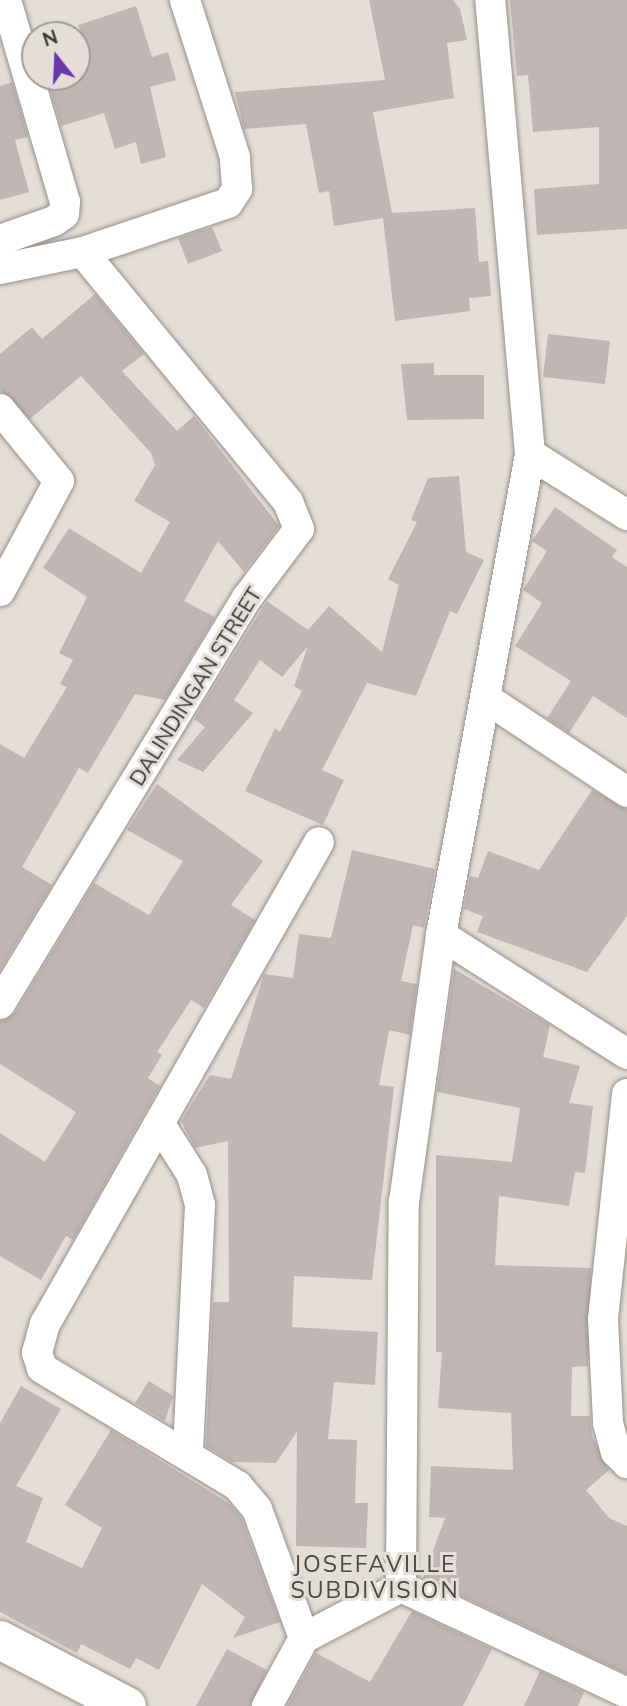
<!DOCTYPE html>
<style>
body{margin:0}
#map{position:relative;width:627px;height:1706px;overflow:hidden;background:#e4ded7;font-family:Mulish,sans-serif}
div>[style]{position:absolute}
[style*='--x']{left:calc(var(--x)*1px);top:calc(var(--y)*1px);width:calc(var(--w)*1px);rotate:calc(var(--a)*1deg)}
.building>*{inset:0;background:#c0b6b5}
.roads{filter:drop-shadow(0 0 2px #968f89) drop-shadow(0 0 2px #968f89)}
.street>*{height:30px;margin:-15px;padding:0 15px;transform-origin:15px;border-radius:15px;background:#fff}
.secondary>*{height:38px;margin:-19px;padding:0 19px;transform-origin:19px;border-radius:19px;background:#fff}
span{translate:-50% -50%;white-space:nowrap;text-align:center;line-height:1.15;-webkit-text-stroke:6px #e4ded7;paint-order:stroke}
.street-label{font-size:21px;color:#383633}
.neighbourhood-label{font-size:23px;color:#4c4741;letter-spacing:2px}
.north{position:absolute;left:21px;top:21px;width:70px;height:70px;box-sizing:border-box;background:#e4ded7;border:2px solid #9f9b95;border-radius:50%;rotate:342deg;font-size:19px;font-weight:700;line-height:28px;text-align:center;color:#383633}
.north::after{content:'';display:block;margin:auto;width:24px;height:32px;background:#6835ac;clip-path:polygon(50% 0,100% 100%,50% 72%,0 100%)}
</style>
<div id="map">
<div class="building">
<div style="clip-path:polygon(369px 0,453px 0,460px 9px,467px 40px,447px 43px,454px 98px,373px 112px,392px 213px,475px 208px,479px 262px,488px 261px,491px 296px,469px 298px,470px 311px,395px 321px,383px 218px,334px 226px,329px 191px,319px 193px,306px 124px,244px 129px,235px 92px,385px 80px)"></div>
<div style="clip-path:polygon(510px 0,627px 0,627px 229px,537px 235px,534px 189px,599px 184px,599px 127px,533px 132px,528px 75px,517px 76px)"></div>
<div style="clip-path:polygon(136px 6px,152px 57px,168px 52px,176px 80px,150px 87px,166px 157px,141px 164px,136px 142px,115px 149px,104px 113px,61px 126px,47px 77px,77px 77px,77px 63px,89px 59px,78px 25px)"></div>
<div style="clip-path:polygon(12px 82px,28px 137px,15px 140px,29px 192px,0 200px,0 86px)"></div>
<div style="clip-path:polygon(212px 227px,222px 251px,188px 264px,178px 238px)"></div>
<div style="clip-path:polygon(95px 294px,144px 354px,122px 371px,177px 431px,194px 416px,279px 526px,244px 572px,218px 541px,184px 601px,215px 617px,165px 700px,135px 694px,88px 773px,79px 768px,22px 867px,52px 885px,0 970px,0 744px,24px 758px,67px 687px,60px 684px,73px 660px,59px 653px,87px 597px,43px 568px,69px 528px,141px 573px,170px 522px,134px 501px,155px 465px,151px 453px,81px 376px,30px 419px,0 390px,0 354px,32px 327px,42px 339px)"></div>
<div style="clip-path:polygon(548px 334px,610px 341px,605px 384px,543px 377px)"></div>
<div style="clip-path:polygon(434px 363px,434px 375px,484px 375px,484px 419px,407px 420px,401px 364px)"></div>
<div style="clip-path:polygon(459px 476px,466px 552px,484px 560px,457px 614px,450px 611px,416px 696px,367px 683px,322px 770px,344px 780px,323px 825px,245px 791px,275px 728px,280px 732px,302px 691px,294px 686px,308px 646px,282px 677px,260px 660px,234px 700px,253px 713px,203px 772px,177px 760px,205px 727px,194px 719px,267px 601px,308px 630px,329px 606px,382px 652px,399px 585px,388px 579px,417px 522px,411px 520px,428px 478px)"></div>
<div style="clip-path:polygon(555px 507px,617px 550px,612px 557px,627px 567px,627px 718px,593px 696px,569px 733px,547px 718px,571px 681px,515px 646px,542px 603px,523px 590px,547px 551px,532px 541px)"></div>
<div style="clip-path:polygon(157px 784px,263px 861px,231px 905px,255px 920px,204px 1008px,191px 1000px,157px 1052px,162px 1055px,148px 1078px,160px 1086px,73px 1240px,66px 1236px,41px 1280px,0 1256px,0 1133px,45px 1162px,76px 1112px,0 1064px,0 1021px,15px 1013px,94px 883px,149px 915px,183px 861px,127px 830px)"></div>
<div style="clip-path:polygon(592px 790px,627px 809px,627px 916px,587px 972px,477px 932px,483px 916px,464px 909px,470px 876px,478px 878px,488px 851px,539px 870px)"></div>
<div style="clip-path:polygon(352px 850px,435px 869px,424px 928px,413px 925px,401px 981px,417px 984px,410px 1035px,389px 1030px,379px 1085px,394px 1087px,372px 1280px,294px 1276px,292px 1327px,378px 1332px,375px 1385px,334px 1382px,328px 1439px,357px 1440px,355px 1503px,368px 1503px,366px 1548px,296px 1546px,297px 1432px,276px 1463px,232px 1462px,206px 1446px,213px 1302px,229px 1302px,228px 1141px,195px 1148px,181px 1121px,210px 1075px,231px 1079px,264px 974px,293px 978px,299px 934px,331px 938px)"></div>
<div style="clip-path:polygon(454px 969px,550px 1025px,543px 1057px,580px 1066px,569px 1103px,593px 1106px,585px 1173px,575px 1172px,569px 1206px,499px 1196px,495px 1265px,591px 1268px,588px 1366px,572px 1367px,571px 1416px,590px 1416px,592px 1436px,609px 1470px,586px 1490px,609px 1518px,627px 1526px,627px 1674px,423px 1578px,445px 1518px,429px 1517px,431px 1466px,513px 1470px,511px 1413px,438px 1408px,442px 1352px,436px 1352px,436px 1155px,512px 1162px,520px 1108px,437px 1092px)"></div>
<div style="clip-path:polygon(149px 1381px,173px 1396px,165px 1421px,135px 1403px)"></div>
<div style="clip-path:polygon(21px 1386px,61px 1409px,16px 1486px,43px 1498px,26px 1542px,82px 1568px,102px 1528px,65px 1505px,111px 1430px,230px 1504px,241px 1517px,280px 1622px,233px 1638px,245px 1617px,202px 1584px,159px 1670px,136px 1658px,130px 1669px,81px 1644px,77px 1653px,0 1612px,0 1423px)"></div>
<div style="clip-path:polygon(412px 1611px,492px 1649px,463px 1706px,287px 1706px,316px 1653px,370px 1682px)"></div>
<div style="clip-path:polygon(227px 1649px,267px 1670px,250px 1706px,196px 1706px)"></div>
<div style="clip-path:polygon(540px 1671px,584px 1692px,578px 1706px,524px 1706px)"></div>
</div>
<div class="roads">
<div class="street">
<div style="--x:0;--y:240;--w:57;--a:-19.4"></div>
<div style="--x:54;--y:221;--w:12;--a:-35"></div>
<div style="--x:64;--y:214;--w:12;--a:-85"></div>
<div style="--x:65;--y:202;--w:210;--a:-106.3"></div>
<div style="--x:0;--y:269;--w:85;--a:-11.6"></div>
<div style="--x:83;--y:252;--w:153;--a:-18.7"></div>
<div style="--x:228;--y:203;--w:17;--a:-57"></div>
<div style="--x:237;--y:189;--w:32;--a:-94"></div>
<div style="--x:235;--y:157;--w:165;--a:-107.7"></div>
<div style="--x:0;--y:409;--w:93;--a:50.7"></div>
<div style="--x:59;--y:481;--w:125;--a:118.2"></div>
<div style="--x:530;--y:454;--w:115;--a:32.2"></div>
<div style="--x:487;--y:699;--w:168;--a:33.6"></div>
<div style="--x:441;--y:935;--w:221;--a:32.6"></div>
<div style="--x:0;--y:1004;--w:475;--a:-58.7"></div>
<div style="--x:247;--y:598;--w:86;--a:-53"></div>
<div style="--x:299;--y:529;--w:29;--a:-112"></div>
<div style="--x:288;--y:502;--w:323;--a:-129.4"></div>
<div style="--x:627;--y:1094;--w:226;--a:96.1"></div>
<div style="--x:603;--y:1319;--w:104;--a:87.2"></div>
<div style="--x:608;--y:1423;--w:30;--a:75"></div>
<div style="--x:616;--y:1452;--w:16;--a:45"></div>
<div style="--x:161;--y:1126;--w:58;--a:57.7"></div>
<div style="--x:192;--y:1175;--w:31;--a:75"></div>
<div style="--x:200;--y:1205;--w:249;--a:92.8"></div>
<div style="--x:401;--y:1587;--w:250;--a:25.1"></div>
<div style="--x:304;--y:1638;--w:137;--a:-110"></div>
<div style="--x:257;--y:1509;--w:30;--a:-130"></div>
<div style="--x:238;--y:1486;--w:229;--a:-149"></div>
<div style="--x:42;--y:1368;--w:16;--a:-108"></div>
<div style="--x:37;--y:1353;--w:30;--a:-75"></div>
<div style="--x:45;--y:1324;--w:554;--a:-60.38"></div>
<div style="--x:267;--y:1706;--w:77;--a:-61.4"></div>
<div style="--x:304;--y:1638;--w:110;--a:-27.7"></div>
<div style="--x:401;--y:1587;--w:385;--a:-89.6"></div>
<div style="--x:404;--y:1202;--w:270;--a:-82.1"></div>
<div style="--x:441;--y:935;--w:489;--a:-79.5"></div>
<div style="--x:530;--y:454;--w:456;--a:-95"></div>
</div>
<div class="secondary">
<div style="--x:0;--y:1640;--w:143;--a:27.5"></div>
</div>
</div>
<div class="street-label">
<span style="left:195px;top:686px;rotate:-58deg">DALINDINGAN STREET</span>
</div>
<div class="neighbourhood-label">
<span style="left:375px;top:1577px">JOSEFAVILLE<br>SUBDIVISION</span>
</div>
<div class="north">N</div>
</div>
